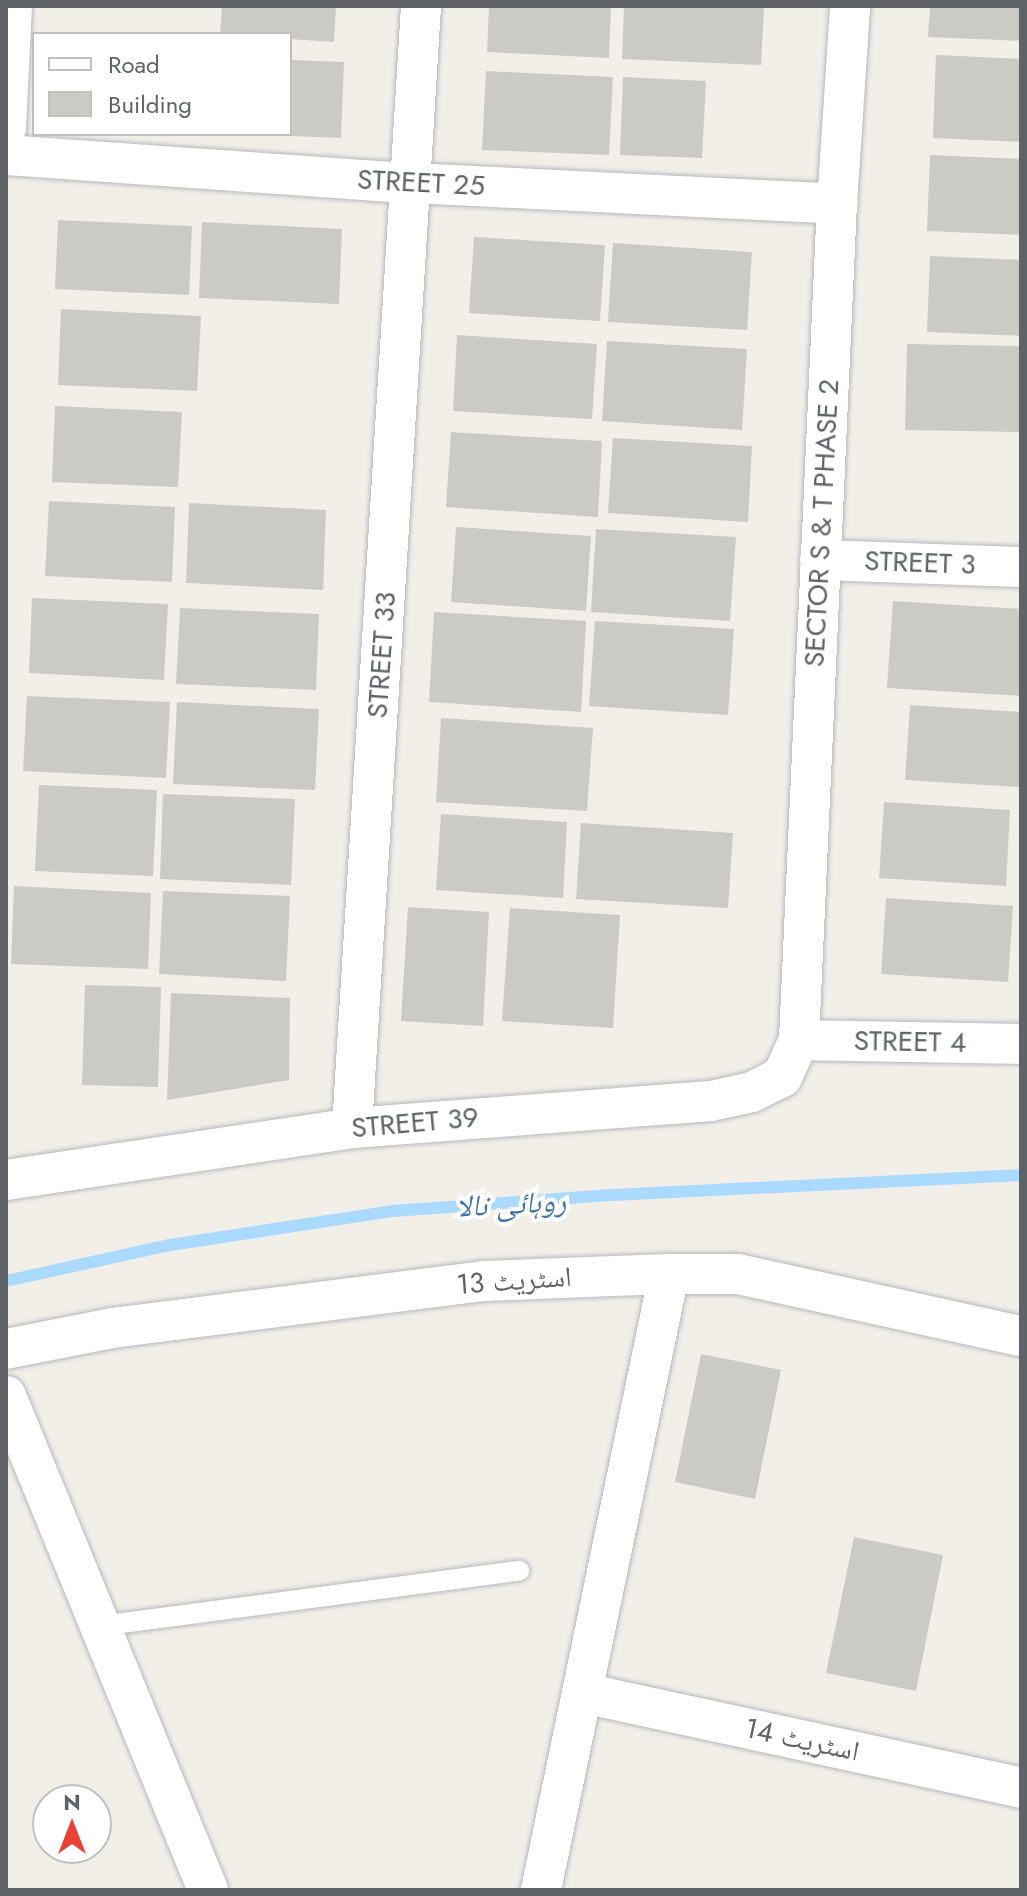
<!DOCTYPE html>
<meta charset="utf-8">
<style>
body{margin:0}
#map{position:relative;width:1027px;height:1896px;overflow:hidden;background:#f1efe8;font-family:Jost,"Noto Naskh Arabic",sans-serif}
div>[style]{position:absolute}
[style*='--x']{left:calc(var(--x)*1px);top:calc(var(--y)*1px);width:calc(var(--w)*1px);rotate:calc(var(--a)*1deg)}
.stream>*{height:12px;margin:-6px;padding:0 6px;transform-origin:6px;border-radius:6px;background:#aadaff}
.building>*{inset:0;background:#cccac5}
.roads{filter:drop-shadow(0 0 2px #b5b8bc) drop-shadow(0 0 2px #b5b8bc)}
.lane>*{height:20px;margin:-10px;padding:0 10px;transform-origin:10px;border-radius:10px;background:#fff}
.street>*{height:40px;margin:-20px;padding:0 20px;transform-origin:20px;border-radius:20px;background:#fff}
span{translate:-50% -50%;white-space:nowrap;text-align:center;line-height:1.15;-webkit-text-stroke:8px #fff;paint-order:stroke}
.street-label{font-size:28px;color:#5f6368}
.water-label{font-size:30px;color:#4174aa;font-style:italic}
.frame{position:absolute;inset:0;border:8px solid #5f6368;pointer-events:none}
.legend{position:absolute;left:32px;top:32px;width:260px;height:104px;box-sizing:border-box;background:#fff;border:2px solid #bfc1c3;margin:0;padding:10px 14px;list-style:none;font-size:24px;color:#5f6368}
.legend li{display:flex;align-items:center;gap:16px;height:40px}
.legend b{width:40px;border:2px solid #bfc1c3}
.north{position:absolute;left:32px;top:1784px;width:80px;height:80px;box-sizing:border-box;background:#fff;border:2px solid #bfc1c3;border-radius:50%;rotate:0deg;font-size:22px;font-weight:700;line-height:32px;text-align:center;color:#5f6368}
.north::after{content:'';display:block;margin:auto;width:28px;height:36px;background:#ea4335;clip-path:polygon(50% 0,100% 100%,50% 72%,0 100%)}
</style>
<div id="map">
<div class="stream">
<div style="--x:6;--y:1281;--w:168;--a:-12.4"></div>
<div style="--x:170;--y:1245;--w:226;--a:-8.7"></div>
<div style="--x:393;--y:1211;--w:221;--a:-4.2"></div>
<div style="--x:613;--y:1195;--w:408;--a:-2.8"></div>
</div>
<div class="building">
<div style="clip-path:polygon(222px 6px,336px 6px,334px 42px,290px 39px,290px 34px,220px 34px)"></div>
<div style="clip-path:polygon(489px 6px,611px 6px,609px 58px,487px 52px)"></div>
<div style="clip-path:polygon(624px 6px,764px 6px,761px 65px,622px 59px)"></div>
<div style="clip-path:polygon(930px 6px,1021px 6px,1021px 41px,928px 37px)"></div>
<div style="clip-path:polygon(936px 55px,1021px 59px,1021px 142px,933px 138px)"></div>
<div style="clip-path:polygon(290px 60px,344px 62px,341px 138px,290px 136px)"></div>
<div style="clip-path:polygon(486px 71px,613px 77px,609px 155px,482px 150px)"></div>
<div style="clip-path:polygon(623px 77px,706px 81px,702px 158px,620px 155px)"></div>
<div style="clip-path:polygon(930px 155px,1021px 159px,1021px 235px,927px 231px)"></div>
<div style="clip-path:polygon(58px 220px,192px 226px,189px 295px,55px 289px)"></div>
<div style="clip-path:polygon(202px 222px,342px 229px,339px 304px,199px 298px)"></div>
<div style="clip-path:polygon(474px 237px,605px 245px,600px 321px,469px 313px)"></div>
<div style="clip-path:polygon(613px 243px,752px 252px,747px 330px,608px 322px)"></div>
<div style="clip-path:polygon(930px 256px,1021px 260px,1021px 336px,927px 332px)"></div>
<div style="clip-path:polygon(61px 309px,201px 316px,197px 391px,58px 385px)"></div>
<div style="clip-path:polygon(457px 335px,597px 344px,592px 419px,453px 411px)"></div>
<div style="clip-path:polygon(607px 341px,747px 349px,742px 430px,602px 421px)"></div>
<div style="clip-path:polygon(907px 344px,1021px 346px,1021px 432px,905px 430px)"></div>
<div style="clip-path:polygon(55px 406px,182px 412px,178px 487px,52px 482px)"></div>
<div style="clip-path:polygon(451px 432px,602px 441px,598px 517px,446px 507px)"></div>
<div style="clip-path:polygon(613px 438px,752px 446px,748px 522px,608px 513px)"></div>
<div style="clip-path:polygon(49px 501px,175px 507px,172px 582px,45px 576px)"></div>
<div style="clip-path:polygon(189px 503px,326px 510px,323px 590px,186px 583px)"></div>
<div style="clip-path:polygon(456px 527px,591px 536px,586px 611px,451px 602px)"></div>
<div style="clip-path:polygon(596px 529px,736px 537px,730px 621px,591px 612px)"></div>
<div style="clip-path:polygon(32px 598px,168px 604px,164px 680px,29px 673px)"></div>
<div style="clip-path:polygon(893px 601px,1021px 609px,1021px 696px,887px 688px)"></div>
<div style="clip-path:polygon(180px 608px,319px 614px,316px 690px,176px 684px)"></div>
<div style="clip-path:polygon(434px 612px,586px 621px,581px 712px,429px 702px)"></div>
<div style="clip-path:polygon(595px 621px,734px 629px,728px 715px,589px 706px)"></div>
<div style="clip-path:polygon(27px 696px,170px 702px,166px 778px,23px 771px)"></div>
<div style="clip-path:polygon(177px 702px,319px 709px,315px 790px,173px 784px)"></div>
<div style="clip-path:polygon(910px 705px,1021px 712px,1019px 787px,905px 780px)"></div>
<div style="clip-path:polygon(441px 718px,593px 728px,587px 811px,436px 802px)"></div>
<div style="clip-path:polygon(39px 785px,157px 790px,153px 876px,35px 871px)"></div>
<div style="clip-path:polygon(163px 794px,295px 799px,291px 885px,160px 879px)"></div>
<div style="clip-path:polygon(884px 802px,1010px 810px,1006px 886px,879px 878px)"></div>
<div style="clip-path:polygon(441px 814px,567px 822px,563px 898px,436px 890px)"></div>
<div style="clip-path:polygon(581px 823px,733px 833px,728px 908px,576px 899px)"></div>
<div style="clip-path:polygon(14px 886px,151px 893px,148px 969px,11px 964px)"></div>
<div style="clip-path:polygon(163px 891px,290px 896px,286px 981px,159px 974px)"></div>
<div style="clip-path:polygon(886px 898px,1013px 906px,1008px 982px,881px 974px)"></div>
<div style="clip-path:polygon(408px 907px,489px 912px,483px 1026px,401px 1021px)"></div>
<div style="clip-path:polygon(510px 908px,620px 915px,613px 1028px,502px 1021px)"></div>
<div style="clip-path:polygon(85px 985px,161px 987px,158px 1087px,82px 1085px)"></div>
<div style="clip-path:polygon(171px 993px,290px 998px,289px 1080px,167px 1100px)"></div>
<div style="clip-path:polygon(701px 1354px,781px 1370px,755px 1499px,675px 1482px)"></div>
<div style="clip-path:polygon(854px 1537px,943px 1555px,916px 1691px,826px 1673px)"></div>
</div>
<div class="roads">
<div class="lane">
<div style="--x:99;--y:1626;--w:424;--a:-7.5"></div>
</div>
<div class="street">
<div style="--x:6;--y:128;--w:122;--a:-87.2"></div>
<div style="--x:6;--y:155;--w:406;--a:4"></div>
<div style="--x:411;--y:183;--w:427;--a:2.8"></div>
<div style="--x:820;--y:560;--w:201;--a:2"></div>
<div style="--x:799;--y:1040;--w:222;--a:1"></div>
<div style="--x:352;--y:1128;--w:1124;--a:-86.48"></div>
<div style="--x:6;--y:1180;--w:350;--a:-8.5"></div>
<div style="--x:352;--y:1128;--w:360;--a:-4.3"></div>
<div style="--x:711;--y:1101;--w:42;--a:-12.4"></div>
<div style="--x:752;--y:1092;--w:34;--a:-27"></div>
<div style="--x:782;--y:1077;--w:41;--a:-65.3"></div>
<div style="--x:799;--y:1040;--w:837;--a:-87.4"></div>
<div style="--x:837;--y:204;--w:198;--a:-86.2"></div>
<div style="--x:6;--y:1349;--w:108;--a:-11.2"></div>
<div style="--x:112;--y:1328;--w:375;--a:-7.2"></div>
<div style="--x:484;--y:1281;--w:185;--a:-2.2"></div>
<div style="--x:669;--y:1274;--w:69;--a:0"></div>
<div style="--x:738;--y:1274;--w:290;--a:12.4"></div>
<div style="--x:6;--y:1396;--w:534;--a:67.76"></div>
<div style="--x:583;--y:1693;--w:448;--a:12.2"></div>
<div style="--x:541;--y:1890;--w:629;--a:-78.26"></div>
</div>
</div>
<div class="street-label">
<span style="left:421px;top:183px;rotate:3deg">STREET 25</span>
<span style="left:822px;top:523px;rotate:-87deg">SECTOR S &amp; T PHASE 2</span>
<span style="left:920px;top:563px;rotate:2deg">STREET 3</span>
<span style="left:382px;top:655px;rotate:-86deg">STREET 33</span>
<span style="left:910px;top:1042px;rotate:1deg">STREET 4</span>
<span style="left:415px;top:1123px;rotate:-5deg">STREET 39</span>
<span style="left:514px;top:1281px;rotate:-4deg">اسٹریٹ 13</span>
<span style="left:802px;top:1740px;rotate:12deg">اسٹریٹ 14</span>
</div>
<div class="water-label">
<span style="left:511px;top:1204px;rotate:-3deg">روہائی نالا</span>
</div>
<div class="frame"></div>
<ul class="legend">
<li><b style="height:10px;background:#fff"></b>Road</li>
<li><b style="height:22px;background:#cccac5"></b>Building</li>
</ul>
<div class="north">N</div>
</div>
